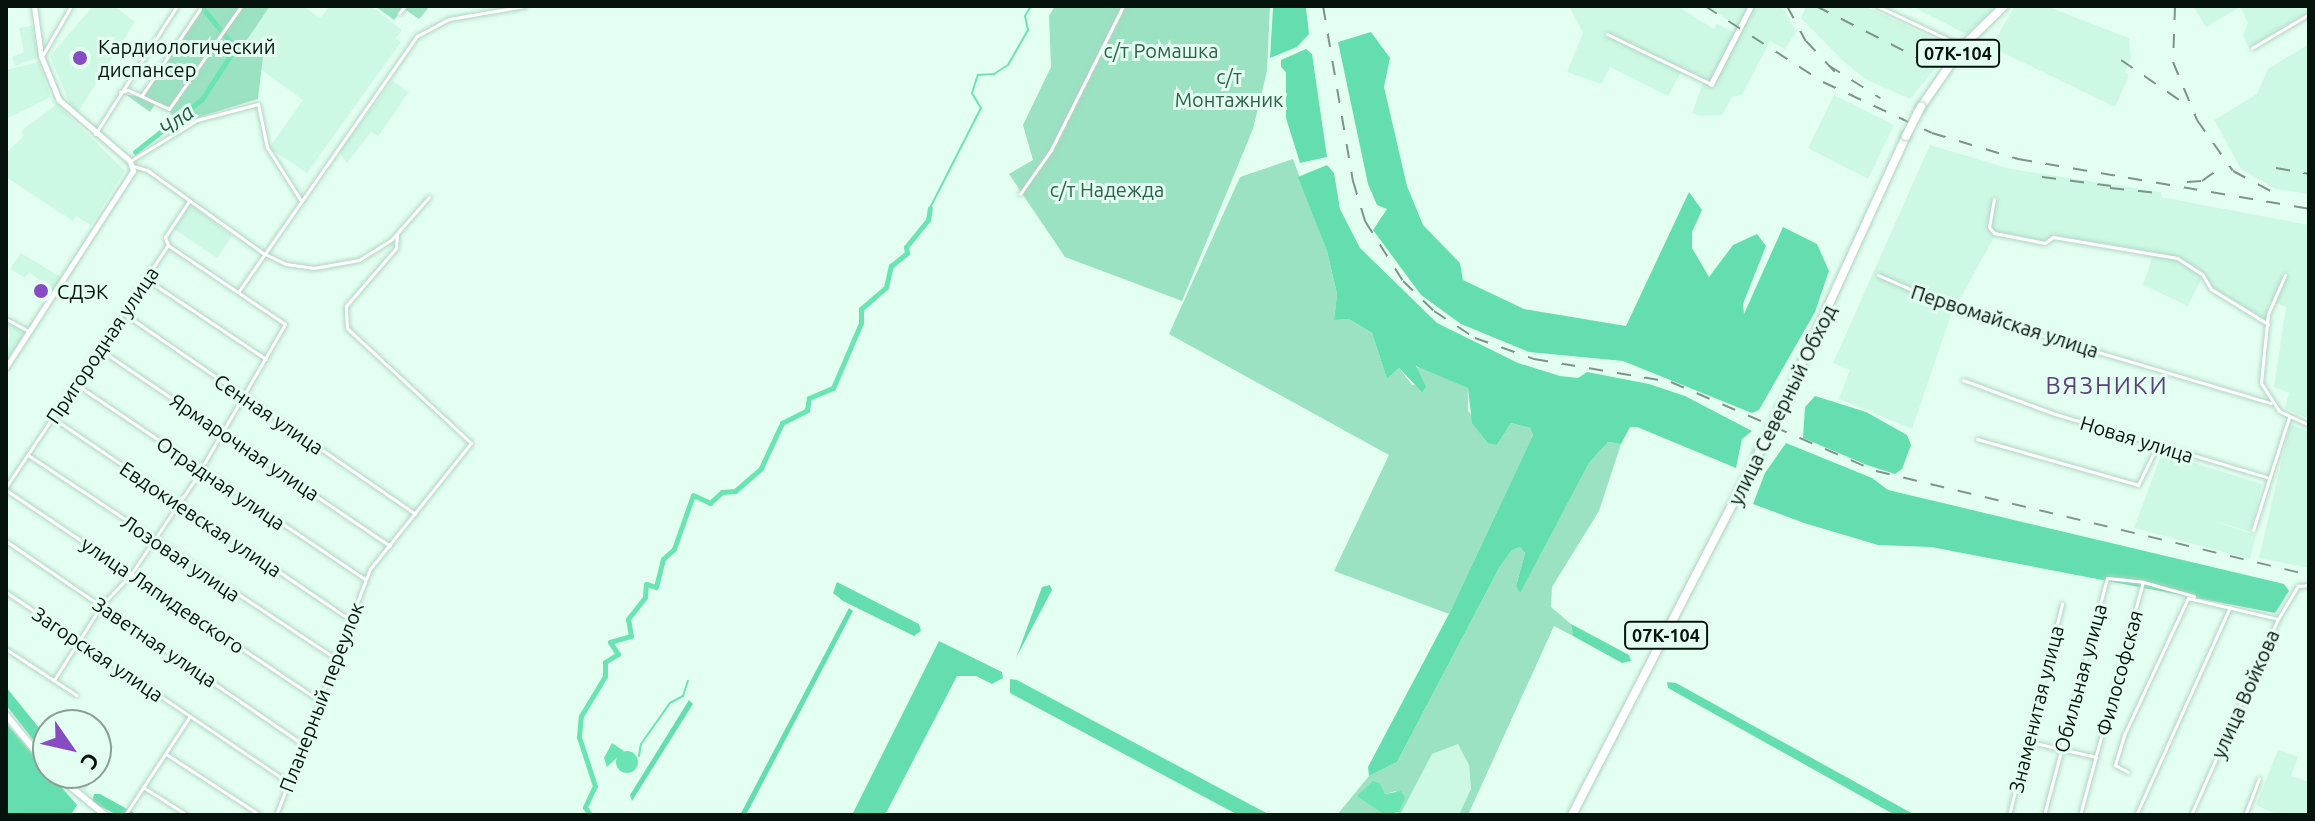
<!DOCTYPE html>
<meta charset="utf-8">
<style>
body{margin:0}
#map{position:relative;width:2315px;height:821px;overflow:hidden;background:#e3fff1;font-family:Ubuntu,sans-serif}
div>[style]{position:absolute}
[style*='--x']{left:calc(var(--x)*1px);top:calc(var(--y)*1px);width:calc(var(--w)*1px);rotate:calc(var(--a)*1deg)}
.built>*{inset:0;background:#cdf9e4}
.green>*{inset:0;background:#9ae2c2}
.forest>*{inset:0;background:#65deaf}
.water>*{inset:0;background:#6be4b4}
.round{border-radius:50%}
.stream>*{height:2px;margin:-1px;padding:0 1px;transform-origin:1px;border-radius:1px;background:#6be4b4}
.river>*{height:5px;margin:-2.5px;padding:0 2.5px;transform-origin:2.5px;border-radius:2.5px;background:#6be4b4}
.roads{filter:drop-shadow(0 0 2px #b0d2c2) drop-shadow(0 0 2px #b0d2c2)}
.street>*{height:3px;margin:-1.5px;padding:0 1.5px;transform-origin:1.5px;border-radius:1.5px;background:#fff}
.secondary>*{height:5px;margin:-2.5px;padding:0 2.5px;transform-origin:2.5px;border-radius:2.5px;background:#fff}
.primary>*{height:6px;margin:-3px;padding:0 3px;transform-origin:3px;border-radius:3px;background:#fff}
.highway>*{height:8px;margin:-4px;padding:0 4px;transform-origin:4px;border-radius:4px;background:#fff}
.rail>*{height:2px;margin-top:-1px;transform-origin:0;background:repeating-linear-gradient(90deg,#7e9389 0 14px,transparent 0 28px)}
.bridges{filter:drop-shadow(0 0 2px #b0d2c2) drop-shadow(0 0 2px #b0d2c2)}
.highway-bridge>*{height:8px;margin:-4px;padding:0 4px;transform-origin:4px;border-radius:4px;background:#fff}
.dots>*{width:22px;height:22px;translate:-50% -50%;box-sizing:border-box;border:4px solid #e3fff1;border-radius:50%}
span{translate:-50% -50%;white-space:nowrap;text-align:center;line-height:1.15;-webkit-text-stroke:6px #e3fff1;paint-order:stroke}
.shield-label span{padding:2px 6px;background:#e3fff1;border:2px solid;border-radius:6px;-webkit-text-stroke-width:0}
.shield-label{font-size:18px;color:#06120c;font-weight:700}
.poi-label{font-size:20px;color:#06120c}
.left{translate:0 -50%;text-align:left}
.park-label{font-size:20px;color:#2f604c}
.street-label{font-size:20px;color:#06120c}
.water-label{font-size:22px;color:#275945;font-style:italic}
.quarter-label{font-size:24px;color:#5d417d;letter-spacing:2px}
.frame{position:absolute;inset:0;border:8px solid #06120c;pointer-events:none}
.north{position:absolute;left:32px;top:709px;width:80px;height:80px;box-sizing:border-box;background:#e3fff1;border:2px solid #8ba095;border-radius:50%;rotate:124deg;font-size:22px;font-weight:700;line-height:32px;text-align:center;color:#06120c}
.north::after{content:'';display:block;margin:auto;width:28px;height:36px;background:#874cc3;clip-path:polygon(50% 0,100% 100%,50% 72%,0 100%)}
</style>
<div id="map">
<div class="built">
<div style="clip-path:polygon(93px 6px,114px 6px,135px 22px,78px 112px,70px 104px,50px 56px)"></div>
<div style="clip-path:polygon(270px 6px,303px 6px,320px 18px,330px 6px,371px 6px,402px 30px,396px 38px,401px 42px,307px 173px,269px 148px,303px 100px,260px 69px,243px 44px)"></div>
<div style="clip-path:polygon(1569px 6px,1677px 6px,1714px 29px,1717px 24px,1733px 32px,1736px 25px,1706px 6px,1782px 6px,1796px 32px,1785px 49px,1770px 41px,1742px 95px,1732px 97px,1722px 115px,1699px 116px,1692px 113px,1703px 83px,1681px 72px,1668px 96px,1610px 67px,1601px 84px,1567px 72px,1583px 33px)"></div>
<div style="clip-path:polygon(1806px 6px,1865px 6px,1938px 41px,1944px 58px,1910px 99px,1865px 79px,1844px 62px,1801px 18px)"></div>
<div style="clip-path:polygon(1911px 6px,1997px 6px,1966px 34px)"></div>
<div style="clip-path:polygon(2015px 6px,2046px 6px,2129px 38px,2131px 59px,2125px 72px,2129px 75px,2115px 107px,1991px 47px)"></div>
<div style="clip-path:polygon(2193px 6px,2309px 6px,2309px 11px,2249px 48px,2243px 36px,2248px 23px,2240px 7px,2206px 27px)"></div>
<div style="clip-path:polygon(32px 26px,39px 57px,15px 66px,12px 57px,24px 52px,19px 28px)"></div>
<div style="clip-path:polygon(2309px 44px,2309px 194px,2276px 189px,2241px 169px,2214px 120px,2257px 94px,2268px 69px)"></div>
<div style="clip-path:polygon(39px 62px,51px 97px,6px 119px,6px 70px)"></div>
<div style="clip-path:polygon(392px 81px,409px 92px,378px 136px,371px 132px,347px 163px,339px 152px)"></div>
<div style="clip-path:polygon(1834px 95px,1894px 125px,1868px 179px,1808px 148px)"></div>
<div style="clip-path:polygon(57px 104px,125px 171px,91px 225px,76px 216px,73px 221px,6px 177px,6px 153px,23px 137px,22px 130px)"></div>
<div style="clip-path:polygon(1930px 145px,2011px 169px,2161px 192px,2161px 197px,2309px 225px,2309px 419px,2285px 408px,2289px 393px,2274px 387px,2286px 307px,2269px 300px,2266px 320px,2212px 287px,2204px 274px,2188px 306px,2143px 285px,2154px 252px,2053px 235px,2044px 241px,1997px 232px,1951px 315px,1912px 429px,1839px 399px,1850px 370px,1833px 363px)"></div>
<div style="clip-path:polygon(191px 205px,232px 236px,217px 258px,174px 229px)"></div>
<div style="clip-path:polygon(21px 253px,62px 278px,53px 291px,29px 272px,25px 278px,10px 269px)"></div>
<div style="clip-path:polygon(7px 320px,25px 332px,6px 365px,10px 335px)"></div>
<div style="clip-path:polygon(2290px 424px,2309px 432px,2309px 568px,2259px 558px)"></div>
<div style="clip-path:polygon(2162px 453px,2262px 484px,2250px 532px,2210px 520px,2256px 535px,2250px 559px,2134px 528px)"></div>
<div style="clip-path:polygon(96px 728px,97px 736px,114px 746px,85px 791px,68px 773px,96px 773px)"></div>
<div style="clip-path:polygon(1451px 744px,1462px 746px,1469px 765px,1471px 792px,1459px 815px,1400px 815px,1432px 754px)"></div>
<div style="clip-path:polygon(2278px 750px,2298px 757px,2291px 776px,2309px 782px,2309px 815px,2278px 815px,2256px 805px)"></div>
</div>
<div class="green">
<div style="clip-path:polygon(204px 6px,270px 6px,244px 44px,263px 57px,258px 99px,199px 117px,180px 128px,170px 112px,155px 104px,150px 112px,125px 94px,143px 98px)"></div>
<div style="clip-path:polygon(375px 6px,430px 6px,419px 19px,403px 8px,394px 20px)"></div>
<div style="clip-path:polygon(1055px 6px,1270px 6px,1267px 71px,1253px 129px,1182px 301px,1065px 257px,1009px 174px,1033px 160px,1023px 125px,1051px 67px,1049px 16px)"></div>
<div style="clip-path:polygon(1293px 159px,1327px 251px,1337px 294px,1334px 320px,1349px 319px,1372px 333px,1387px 379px,1399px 368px,1412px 385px,1424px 383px,1414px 369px,1424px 366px,1468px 388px,1468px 411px,1497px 445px,1511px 423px,1530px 428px,1533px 435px,1449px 614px,1334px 571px,1389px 455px,1169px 334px,1240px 177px)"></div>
<div style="clip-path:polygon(1608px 442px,1621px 444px,1599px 511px,1552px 587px,1551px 607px,1571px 624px,1573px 636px,1554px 626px,1468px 815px,1459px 815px,1471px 789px,1469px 765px,1458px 744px,1432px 754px,1400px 815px,1394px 815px,1399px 812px,1396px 791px,1385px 794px,1381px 784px,1365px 800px,1385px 815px,1337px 815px,1369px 776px,1397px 762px,1499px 568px,1512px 550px,1520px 547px,1525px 553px,1516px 586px,1520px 592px,1589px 463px)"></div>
</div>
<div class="forest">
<div style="clip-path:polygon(1293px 6px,1306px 8px,1309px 34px,1297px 47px,1270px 58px,1273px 8px)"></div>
<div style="clip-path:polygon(1371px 32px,1390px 58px,1384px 87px,1407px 186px,1423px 225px,1460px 263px,1463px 280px,1524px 309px,1626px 326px,1689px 192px,1702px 210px,1692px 232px,1692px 248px,1709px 277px,1733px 245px,1757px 234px,1766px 246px,1743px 304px,1744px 314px,1783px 227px,1817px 244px,1829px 271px,1815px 312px,1759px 410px,1752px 413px,1623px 361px,1529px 352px,1461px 324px,1421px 295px,1373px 230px,1387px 209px,1377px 205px,1368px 184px,1338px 42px)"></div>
<div style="clip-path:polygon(1306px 49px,1312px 54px,1327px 157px,1300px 163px,1286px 118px,1286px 72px,1281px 67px,1281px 60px)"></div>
<div style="clip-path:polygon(1327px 165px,1334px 173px,1340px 209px,1360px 248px,1437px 323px,1518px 363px,1560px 376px,1578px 378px,1587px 372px,1649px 384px,1685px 396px,1752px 431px,1742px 439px,1736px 468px,1637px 427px,1630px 427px,1621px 444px,1608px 442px,1589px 463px,1520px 593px,1516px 586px,1525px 553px,1520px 547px,1512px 550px,1499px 568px,1397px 762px,1369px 776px,1368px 767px,1449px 614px,1533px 435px,1530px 428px,1511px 423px,1497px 445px,1488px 443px,1472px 423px,1468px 388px,1416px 366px,1426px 387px,1422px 392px,1399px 368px,1387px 379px,1372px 333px,1349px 319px,1334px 320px,1337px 294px,1327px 251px,1298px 177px)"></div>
<div style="clip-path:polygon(1815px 396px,1866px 412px,1907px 435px,1911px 445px,1902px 469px,1895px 474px,1867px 465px,1803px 438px,1805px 407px)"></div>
<div style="clip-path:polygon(1786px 443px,1872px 478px,1888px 490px,2284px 584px,2289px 591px,2275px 613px,1931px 547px,1878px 545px,1804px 523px,1753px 504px,1765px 473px)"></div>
<div style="clip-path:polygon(837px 582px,919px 624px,921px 631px,914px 636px,843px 601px,833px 593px)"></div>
<div style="clip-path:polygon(1050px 585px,1052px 590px,1016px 658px,1042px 587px)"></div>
<div style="clip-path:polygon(849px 608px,853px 611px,746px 815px,740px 815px)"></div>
<div style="clip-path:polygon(1571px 624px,1629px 655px,1631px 661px,1622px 663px,1573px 636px)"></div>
<div style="clip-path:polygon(939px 641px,1002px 672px,1003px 678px,992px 684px,976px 676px,957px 676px,885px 815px,852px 815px)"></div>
<div style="clip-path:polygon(1010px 679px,1017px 680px,1270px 815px,1238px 815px,1010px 693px)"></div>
<div style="clip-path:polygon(1667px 682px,1676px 683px,1915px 815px,1895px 815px,1668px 688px)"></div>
<div style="clip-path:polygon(6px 687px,48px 739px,46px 747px,41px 750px,6px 705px)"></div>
<div style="clip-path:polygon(689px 700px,693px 704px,632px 801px,630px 795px)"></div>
<div style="clip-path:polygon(6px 723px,77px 805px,71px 815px,6px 815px)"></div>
<div style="clip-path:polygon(94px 794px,100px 794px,138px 815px,117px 815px,92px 802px)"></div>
</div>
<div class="water">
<div style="clip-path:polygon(612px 743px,624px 751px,607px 767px,604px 758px)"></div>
<div class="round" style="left:616px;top:751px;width:22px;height:22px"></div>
<div style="clip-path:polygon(1373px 781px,1381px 784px,1385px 794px,1401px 791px,1405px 798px,1399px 812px,1385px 815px,1357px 796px)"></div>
</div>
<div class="stream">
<div style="--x:930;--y:208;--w:112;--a:-63"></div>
<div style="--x:981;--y:108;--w:17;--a:-121"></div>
<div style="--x:972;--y:93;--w:19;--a:-72"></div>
<div style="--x:978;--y:75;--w:16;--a:-4"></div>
<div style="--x:994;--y:74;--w:17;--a:-33"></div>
<div style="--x:1008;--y:65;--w:40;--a:-60.3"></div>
<div style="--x:1028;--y:30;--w:14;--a:-102"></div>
<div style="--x:1025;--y:16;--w:12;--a:-59"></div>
<div style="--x:639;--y:756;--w:12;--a:-81"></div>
<div style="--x:641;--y:744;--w:50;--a:-54.7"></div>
<div style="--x:670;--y:703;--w:15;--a:-28"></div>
<div style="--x:683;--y:696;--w:16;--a:-72"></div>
</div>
<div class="river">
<div style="--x:135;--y:152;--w:85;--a:-38.3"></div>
<div style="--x:202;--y:99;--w:61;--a:-57.1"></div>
<div style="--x:235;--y:48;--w:54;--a:-129"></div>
<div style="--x:590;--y:815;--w:9;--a:-122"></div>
<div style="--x:585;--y:807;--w:23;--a:-65"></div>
<div style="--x:595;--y:786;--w:52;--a:-108.1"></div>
<div style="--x:579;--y:737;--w:21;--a:-85"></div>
<div style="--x:581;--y:716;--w:47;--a:-59"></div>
<div style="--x:605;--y:676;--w:14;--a:-90"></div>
<div style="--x:605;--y:662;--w:15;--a:-32"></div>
<div style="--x:618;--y:654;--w:14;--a:-124"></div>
<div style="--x:610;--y:642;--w:22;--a:-16"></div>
<div style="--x:631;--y:636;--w:17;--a:-100"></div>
<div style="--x:628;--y:619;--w:28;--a:-52"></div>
<div style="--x:645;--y:597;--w:13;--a:-86"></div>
<div style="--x:646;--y:584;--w:10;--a:17"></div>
<div style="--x:656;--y:587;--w:29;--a:-76"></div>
<div style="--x:663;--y:559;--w:15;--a:-42"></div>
<div style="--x:674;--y:549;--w:57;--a:-70.6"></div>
<div style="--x:693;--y:495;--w:19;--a:25"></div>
<div style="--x:710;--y:503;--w:16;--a:-43"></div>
<div style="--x:722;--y:492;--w:13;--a:-4"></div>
<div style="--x:735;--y:491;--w:35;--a:-41"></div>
<div style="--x:761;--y:468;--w:50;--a:-65"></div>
<div style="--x:782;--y:423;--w:28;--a:-27"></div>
<div style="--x:807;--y:410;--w:12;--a:-81"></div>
<div style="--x:809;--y:398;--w:26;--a:-23"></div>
<div style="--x:833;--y:388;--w:71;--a:-66.7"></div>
<div style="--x:861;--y:323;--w:14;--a:-90"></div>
<div style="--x:861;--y:309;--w:33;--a:-41"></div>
<div style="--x:886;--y:287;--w:22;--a:-77"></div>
<div style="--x:891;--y:266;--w:21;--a:-39"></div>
<div style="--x:907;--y:253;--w:6;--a:-99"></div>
<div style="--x:906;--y:247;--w:35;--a:-51"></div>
<div style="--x:928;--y:220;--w:12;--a:-81"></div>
</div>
<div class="roads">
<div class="street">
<div style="--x:1877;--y:6;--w:92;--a:25.2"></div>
<div style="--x:399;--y:13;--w:9;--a:-49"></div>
<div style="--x:1607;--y:34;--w:115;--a:25.7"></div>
<div style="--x:2252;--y:48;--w:66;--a:-30.8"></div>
<div style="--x:41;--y:58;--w:60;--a:-60"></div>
<div style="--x:120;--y:92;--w:8;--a:-14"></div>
<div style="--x:128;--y:90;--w:45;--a:24.9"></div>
<div style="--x:169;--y:109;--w:126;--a:-55"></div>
<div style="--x:142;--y:95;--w:104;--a:-56"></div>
<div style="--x:95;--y:134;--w:152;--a:-57.4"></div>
<div style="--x:130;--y:161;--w:79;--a:-31.5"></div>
<div style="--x:197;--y:120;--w:63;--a:-14.7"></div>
<div style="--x:258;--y:104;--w:44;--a:78.2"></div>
<div style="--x:267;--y:147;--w:62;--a:57.6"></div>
<div style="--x:133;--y:166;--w:15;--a:16"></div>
<div style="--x:147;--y:170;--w:143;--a:35.6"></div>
<div style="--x:263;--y:253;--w:25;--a:26"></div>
<div style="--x:286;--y:264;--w:28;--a:8"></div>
<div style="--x:314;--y:268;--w:46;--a:-10.1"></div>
<div style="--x:359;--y:260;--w:39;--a:-32"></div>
<div style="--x:392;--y:239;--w:56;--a:-48.6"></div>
<div style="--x:1020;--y:194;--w:54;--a:-54.8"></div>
<div style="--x:1051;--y:150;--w:161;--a:-63.4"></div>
<div style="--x:1994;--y:199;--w:28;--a:100"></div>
<div style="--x:1989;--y:227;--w:8;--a:50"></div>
<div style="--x:1994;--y:233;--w:52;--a:11.1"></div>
<div style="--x:2045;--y:243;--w:10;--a:-37"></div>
<div style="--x:2053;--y:237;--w:126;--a:9.6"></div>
<div style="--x:2177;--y:258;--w:30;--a:33"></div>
<div style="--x:2202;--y:274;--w:17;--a:59"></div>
<div style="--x:2211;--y:289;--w:67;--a:31.6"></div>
<div style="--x:1878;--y:275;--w:93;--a:23.5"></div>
<div style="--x:1963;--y:312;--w:321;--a:16.5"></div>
<div style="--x:2285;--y:275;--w:43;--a:113.6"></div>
<div style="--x:2268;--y:314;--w:69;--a:95.8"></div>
<div style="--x:2261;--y:383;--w:33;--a:57"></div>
<div style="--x:2279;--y:411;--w:33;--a:25"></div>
<div style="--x:146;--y:279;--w:144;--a:33.7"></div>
<div style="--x:239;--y:291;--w:311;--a:-55.1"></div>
<div style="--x:417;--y:36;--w:36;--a:-28"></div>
<div style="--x:449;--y:19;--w:77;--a:-9.7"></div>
<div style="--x:123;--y:313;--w:354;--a:34.5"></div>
<div style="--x:6;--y:319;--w:26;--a:28"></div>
<div style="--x:99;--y:349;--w:351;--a:34.1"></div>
<div style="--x:1963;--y:380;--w:98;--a:20.3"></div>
<div style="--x:2055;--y:414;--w:221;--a:16.6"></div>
<div style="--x:77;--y:385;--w:347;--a:34"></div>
<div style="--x:53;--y:418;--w:359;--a:34.2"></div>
<div style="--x:1977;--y:439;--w:167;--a:15.9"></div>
<div style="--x:2138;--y:485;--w:43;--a:-64"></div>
<div style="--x:28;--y:455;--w:368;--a:33.5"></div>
<div style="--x:6;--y:487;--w:291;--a:-56.2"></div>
<div style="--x:168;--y:245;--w:9;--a:-111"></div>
<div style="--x:165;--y:237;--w:43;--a:-56.3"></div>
<div style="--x:6;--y:490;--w:376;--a:33.9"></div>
<div style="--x:2253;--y:530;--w:119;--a:-72.3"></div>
<div style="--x:6;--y:541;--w:360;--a:34.4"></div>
<div style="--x:6;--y:592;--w:340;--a:34"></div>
<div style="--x:6;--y:649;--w:84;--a:33.3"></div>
<div style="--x:54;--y:680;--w:88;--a:-57.6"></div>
<div style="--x:101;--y:606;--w:44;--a:-46.8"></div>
<div style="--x:131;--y:574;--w:112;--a:-55.9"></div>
<div style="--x:194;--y:481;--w:181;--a:-59.9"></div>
<div style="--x:285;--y:324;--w:141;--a:-146"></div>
<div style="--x:2030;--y:742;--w:68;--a:12.8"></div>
<div style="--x:166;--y:754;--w:112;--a:33"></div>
<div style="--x:2128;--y:772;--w:15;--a:-152"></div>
<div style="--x:2115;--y:765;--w:34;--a:-73"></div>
<div style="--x:2125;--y:733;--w:149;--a:-65"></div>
<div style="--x:2188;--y:598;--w:92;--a:13.1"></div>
<div style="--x:143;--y:787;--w:52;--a:32.5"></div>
<div style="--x:125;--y:815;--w:118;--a:-56.7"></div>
<div style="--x:276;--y:815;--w:263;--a:-69.1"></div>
<div style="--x:370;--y:569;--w:161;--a:-51.3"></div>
<div style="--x:471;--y:443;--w:169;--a:-137.2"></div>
<div style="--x:347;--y:328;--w:22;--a:-93"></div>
<div style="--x:346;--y:306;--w:77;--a:-49.2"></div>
<div style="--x:396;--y:248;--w:13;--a:-86"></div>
<div style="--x:2009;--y:815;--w:218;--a:-75.9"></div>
<div style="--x:2044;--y:815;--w:245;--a:-75.1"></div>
<div style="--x:2107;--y:578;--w:36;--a:6"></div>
<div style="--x:2080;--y:815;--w:241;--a:-74.9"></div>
<div style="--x:2143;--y:582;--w:53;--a:15.4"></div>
<div style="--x:2136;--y:815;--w:228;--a:-65.7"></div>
<div style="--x:2191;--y:815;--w:214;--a:-66.1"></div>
<div style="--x:2278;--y:619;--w:39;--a:-59"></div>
<div style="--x:2298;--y:586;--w:11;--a:-5"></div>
<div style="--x:2245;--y:815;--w:39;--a:-69"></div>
</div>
<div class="secondary">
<div style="--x:1711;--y:84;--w:88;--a:-62.9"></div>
<div style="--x:6;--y:367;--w:234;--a:-57.1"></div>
<div style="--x:133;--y:171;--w:10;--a:-107"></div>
<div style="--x:130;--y:161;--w:94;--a:-139.3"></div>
<div style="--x:59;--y:100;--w:48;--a:-112.2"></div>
<div style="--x:41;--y:56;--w:50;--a:-98"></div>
</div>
<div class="primary">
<div style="--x:6;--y:715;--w:66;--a:50.5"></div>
<div style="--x:54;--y:773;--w:66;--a:39.5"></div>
</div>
<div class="highway">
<div style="--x:1921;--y:107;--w:74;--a:-55.5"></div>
<div style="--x:1963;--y:46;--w:57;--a:-44.3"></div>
<div style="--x:1781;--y:409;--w:300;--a:-65.4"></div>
<div style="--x:1572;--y:815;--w:406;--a:-62.7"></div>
</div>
</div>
<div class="rail">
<div style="--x:1323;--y:6;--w:178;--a:80.3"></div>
<div style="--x:1353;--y:181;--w:42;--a:73.3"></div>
<div style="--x:1365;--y:221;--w:71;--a:57.7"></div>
<div style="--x:1403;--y:281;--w:43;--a:44.1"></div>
<div style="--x:1434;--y:311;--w:49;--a:33.4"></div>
<div style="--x:1475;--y:338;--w:63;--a:19.6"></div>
<div style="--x:1534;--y:359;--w:139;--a:9.5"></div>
<div style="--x:1671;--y:382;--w:223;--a:23.5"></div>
<div style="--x:1876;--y:471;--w:445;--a:13.5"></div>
<div style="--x:1705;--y:6;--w:140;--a:32.8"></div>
<div style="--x:1823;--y:82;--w:120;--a:25.1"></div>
<div style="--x:1932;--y:133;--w:90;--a:16.8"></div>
<div style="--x:2018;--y:159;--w:295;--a:9.7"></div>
<div style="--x:1787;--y:6;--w:40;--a:62"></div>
<div style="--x:1806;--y:41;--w:44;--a:46.8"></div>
<div style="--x:1816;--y:6;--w:128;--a:27"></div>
<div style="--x:2175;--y:6;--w:56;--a:92"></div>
<div style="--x:2173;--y:62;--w:63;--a:67.5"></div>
<div style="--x:2197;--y:120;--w:62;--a:54.8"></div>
<div style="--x:2233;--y:171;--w:55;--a:28"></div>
<div style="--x:2121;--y:60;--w:78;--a:34.5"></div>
<div style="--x:1828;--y:65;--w:62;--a:32.4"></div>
<div style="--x:2276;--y:168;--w:34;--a:10"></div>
<div style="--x:2042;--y:177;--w:78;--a:7.4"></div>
<div style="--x:2187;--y:182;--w:15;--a:-4"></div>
<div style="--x:2202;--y:181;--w:19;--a:-36"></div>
<div style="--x:2110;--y:188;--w:48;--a:5.9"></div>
</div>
<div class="bridges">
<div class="highway-bridge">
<div style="--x:1906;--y:136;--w:33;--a:-63"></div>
<div style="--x:1758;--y:454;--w:51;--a:-62.9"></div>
</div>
</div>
<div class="dots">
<div style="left:80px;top:58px;background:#874cc3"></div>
<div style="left:41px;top:291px;background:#874cc3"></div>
</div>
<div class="shield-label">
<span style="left:1958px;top:53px">07К-104</span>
<span style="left:1666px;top:635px">07К-104</span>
</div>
<div class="poi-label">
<span class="left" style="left:98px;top:58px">Кардиологический<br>диспансер</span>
<span class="left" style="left:57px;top:291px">СДЭК</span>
</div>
<div class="park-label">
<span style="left:1161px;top:50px">с/т Ромашка</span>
<span style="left:1229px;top:88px">с/т<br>Монтажник</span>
<span style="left:1107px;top:189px">с/т Надежда</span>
</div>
<div class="street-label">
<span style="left:2005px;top:321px;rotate:18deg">Первомайская улица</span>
<span style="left:102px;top:345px;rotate:-56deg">Пригородная улица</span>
<span style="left:1782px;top:405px;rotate:-64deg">улица Северный Обход</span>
<span style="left:269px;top:414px;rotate:34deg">Сенная улица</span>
<span style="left:2137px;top:439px;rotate:17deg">Новая улица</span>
<span style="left:245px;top:447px;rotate:34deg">Ярмарочная улица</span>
<span style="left:221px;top:483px;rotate:34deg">Отрадная улица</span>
<span style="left:201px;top:519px;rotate:34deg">Евдокиевская улица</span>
<span style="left:181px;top:558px;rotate:34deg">Лозовая улица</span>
<span style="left:163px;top:595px;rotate:34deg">улица Ляпидевского</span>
<span style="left:155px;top:642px;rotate:34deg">Заветная улица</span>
<span style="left:98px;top:654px;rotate:34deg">Загорская улица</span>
<span style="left:2119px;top:673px;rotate:-75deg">Философская</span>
<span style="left:2080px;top:678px;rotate:-75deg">Обильная улица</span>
<span style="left:2245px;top:694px;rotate:-66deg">улица Войкова</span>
<span style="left:321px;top:697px;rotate:-69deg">Планерный переулок</span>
<span style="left:2036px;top:709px;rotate:-76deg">Знаменитая улица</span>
</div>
<div class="water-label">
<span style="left:176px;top:120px;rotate:-38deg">Чла</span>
</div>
<div class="quarter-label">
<span style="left:2107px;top:386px">ВЯЗНИКИ</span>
</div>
<div class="frame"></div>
<div class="north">С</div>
</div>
